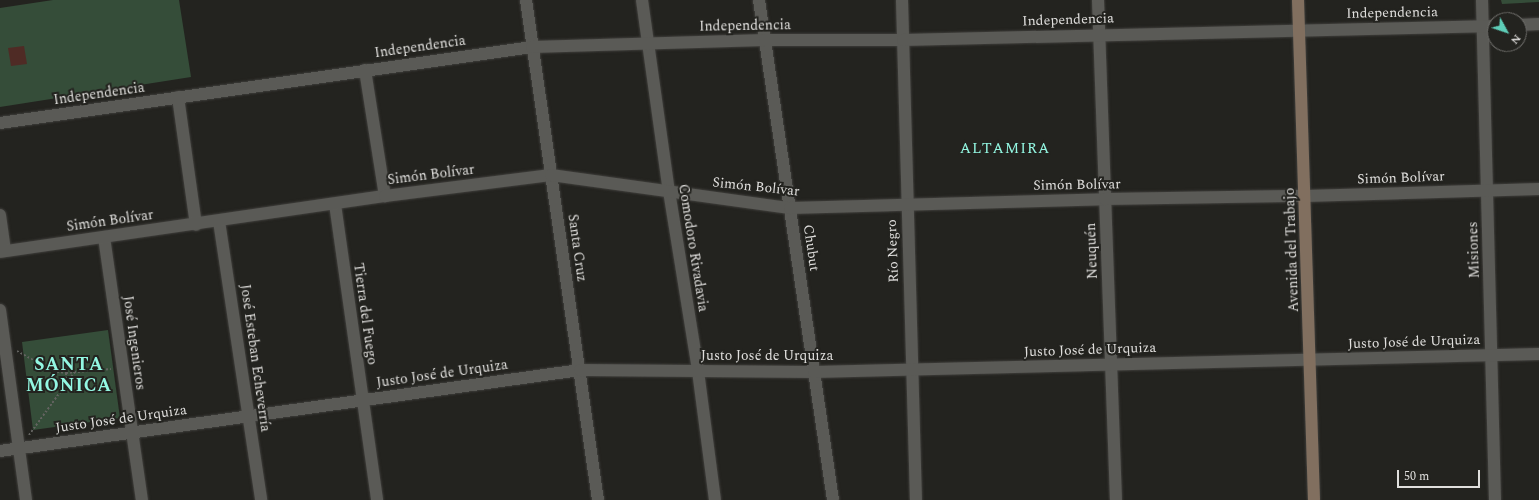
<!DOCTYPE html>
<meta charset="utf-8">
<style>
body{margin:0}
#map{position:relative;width:1539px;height:500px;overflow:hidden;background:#23231f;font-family:Spectral,serif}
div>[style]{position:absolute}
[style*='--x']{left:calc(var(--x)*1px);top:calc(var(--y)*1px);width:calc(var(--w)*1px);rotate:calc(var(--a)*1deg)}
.green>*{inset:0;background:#354d39}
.building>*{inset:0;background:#4f2b25}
.path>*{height:2px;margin-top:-1px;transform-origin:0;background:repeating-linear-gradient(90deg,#636360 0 2px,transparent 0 4px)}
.roads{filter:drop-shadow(0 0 1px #403f3c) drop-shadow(0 0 1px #403f3c)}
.street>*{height:12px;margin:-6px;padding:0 6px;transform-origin:6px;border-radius:6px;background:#5a5a56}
.secondary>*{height:12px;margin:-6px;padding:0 6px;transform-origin:6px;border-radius:6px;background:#816f5f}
span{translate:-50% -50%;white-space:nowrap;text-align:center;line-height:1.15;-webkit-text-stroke:4px #23231f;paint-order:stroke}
.street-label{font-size:14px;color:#e0dfdd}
.neighbourhood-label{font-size:15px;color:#93f7e2;letter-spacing:1px}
.district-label{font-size:18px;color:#93f7e2;font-weight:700;letter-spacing:1px}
.north{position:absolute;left:1487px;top:12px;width:40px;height:40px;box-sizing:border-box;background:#23231f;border:1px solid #6f6e6b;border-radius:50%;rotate:130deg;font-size:11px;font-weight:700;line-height:16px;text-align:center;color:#e0dfdd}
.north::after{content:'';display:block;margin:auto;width:14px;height:18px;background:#5eceb8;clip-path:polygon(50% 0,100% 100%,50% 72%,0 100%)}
.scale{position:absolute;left:1397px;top:470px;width:83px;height:18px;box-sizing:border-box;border:2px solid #e0dfdd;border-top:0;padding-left:5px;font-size:12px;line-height:14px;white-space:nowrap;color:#e0dfdd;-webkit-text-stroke:3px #23231f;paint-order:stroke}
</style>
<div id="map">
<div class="green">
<div style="clip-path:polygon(53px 0,179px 0,191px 77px,0 107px,0 8px)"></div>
<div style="clip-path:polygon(1501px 0,1539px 0,1539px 2px,1502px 4px)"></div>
<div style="clip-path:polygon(108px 330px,120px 418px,33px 430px,22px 342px)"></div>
</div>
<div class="building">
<div style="clip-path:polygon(24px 46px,27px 64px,11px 66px,8px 48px)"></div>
</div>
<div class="path">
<div style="--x:17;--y:351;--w:41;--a:29.1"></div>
<div style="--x:53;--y:371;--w:13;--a:9"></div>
<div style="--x:66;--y:373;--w:45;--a:-5.1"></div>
<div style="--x:66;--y:373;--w:9;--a:90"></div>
<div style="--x:29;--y:435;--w:77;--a:-54"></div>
</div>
<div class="roads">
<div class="street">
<div style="--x:526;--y:0;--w:505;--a:81.81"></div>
<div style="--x:642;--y:0;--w:193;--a:82"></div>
<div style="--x:669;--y:191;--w:182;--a:80.8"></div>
<div style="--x:698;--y:371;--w:130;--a:82.5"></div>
<div style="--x:759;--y:0;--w:505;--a:81.58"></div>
<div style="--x:902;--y:0;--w:500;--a:88.4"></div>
<div style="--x:1098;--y:0;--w:500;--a:87.94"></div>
<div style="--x:1482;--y:0;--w:500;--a:88.51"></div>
<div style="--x:1519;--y:25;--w:20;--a:-3"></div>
<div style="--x:365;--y:70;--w:128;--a:81"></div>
<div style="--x:178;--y:97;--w:129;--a:82"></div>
<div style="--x:0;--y:123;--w:537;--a:-8.13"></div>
<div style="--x:532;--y:47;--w:233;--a:-1.7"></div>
<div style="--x:765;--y:40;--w:138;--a:0"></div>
<div style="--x:903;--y:40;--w:592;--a:-1.35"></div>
<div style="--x:335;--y:204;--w:299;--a:81.9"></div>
<div style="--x:0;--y:215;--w:36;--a:82"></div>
<div style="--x:219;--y:221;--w:282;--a:81.4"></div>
<div style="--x:104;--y:237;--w:266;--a:81.8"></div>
<div style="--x:0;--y:252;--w:389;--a:-8.3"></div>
<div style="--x:385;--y:196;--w:167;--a:-7.2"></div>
<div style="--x:551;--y:175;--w:241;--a:7.9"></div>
<div style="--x:790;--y:208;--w:315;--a:-1.6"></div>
<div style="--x:1105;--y:199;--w:200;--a:-0.9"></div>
<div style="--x:1305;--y:196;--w:234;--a:-1.7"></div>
<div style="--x:0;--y:310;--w:192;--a:82.2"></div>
<div style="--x:0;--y:451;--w:586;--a:-7.95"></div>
<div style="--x:580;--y:370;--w:234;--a:0.5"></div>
<div style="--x:814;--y:372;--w:725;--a:-1.42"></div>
</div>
<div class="secondary">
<div style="--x:1298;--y:0;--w:500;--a:88.17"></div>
</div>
</div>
<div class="street-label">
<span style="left:1392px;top:13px;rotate:-1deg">Independencia</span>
<span style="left:1068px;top:20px;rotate:-2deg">Independencia</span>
<span style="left:745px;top:26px;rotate:-1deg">Independencia</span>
<span style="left:420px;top:47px;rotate:-8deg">Independencia</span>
<span style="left:99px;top:94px;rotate:-8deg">Independencia</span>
<span style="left:431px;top:175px;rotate:-7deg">Simón Bolívar</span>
<span style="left:1401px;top:178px;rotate:-2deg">Simón Bolívar</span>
<span style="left:1077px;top:185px;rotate:-1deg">Simón Bolívar</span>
<span style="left:756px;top:187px;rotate:6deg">Simón Bolívar</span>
<span style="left:110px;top:221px;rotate:-8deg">Simón Bolívar</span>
<span style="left:577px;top:248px;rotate:82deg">Santa Cruz</span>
<span style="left:693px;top:248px;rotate:81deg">Comodoro Rivadavia</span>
<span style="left:811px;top:248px;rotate:82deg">Chubut</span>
<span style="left:1292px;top:250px;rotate:-92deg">Avenida del Trabajo</span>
<span style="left:1474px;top:250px;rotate:-92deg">Misiones</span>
<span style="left:893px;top:251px;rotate:-92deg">Río Negro</span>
<span style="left:1092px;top:251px;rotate:-92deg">Neuquén</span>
<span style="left:365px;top:314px;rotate:82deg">Tierra del Fuego</span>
<span style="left:1414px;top:342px;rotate:-2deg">Justo José de Urquiza</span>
<span style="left:134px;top:343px;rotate:82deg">José Ingenieros</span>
<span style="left:1090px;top:350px;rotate:-2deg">Justo José de Urquiza</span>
<span style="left:767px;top:356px">Justo José de Urquiza</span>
<span style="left:255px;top:358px;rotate:82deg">José Esteban Echeverría</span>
<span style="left:442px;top:374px;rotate:-8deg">Justo José de Urquiza</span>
<span style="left:121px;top:419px;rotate:-8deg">Justo José de Urquiza</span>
</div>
<div class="neighbourhood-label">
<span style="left:1005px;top:149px">ALTAMIRA</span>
</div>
<div class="district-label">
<span style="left:69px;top:376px">SANTA<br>MÓNICA</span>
</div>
<div class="north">N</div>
<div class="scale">50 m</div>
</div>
